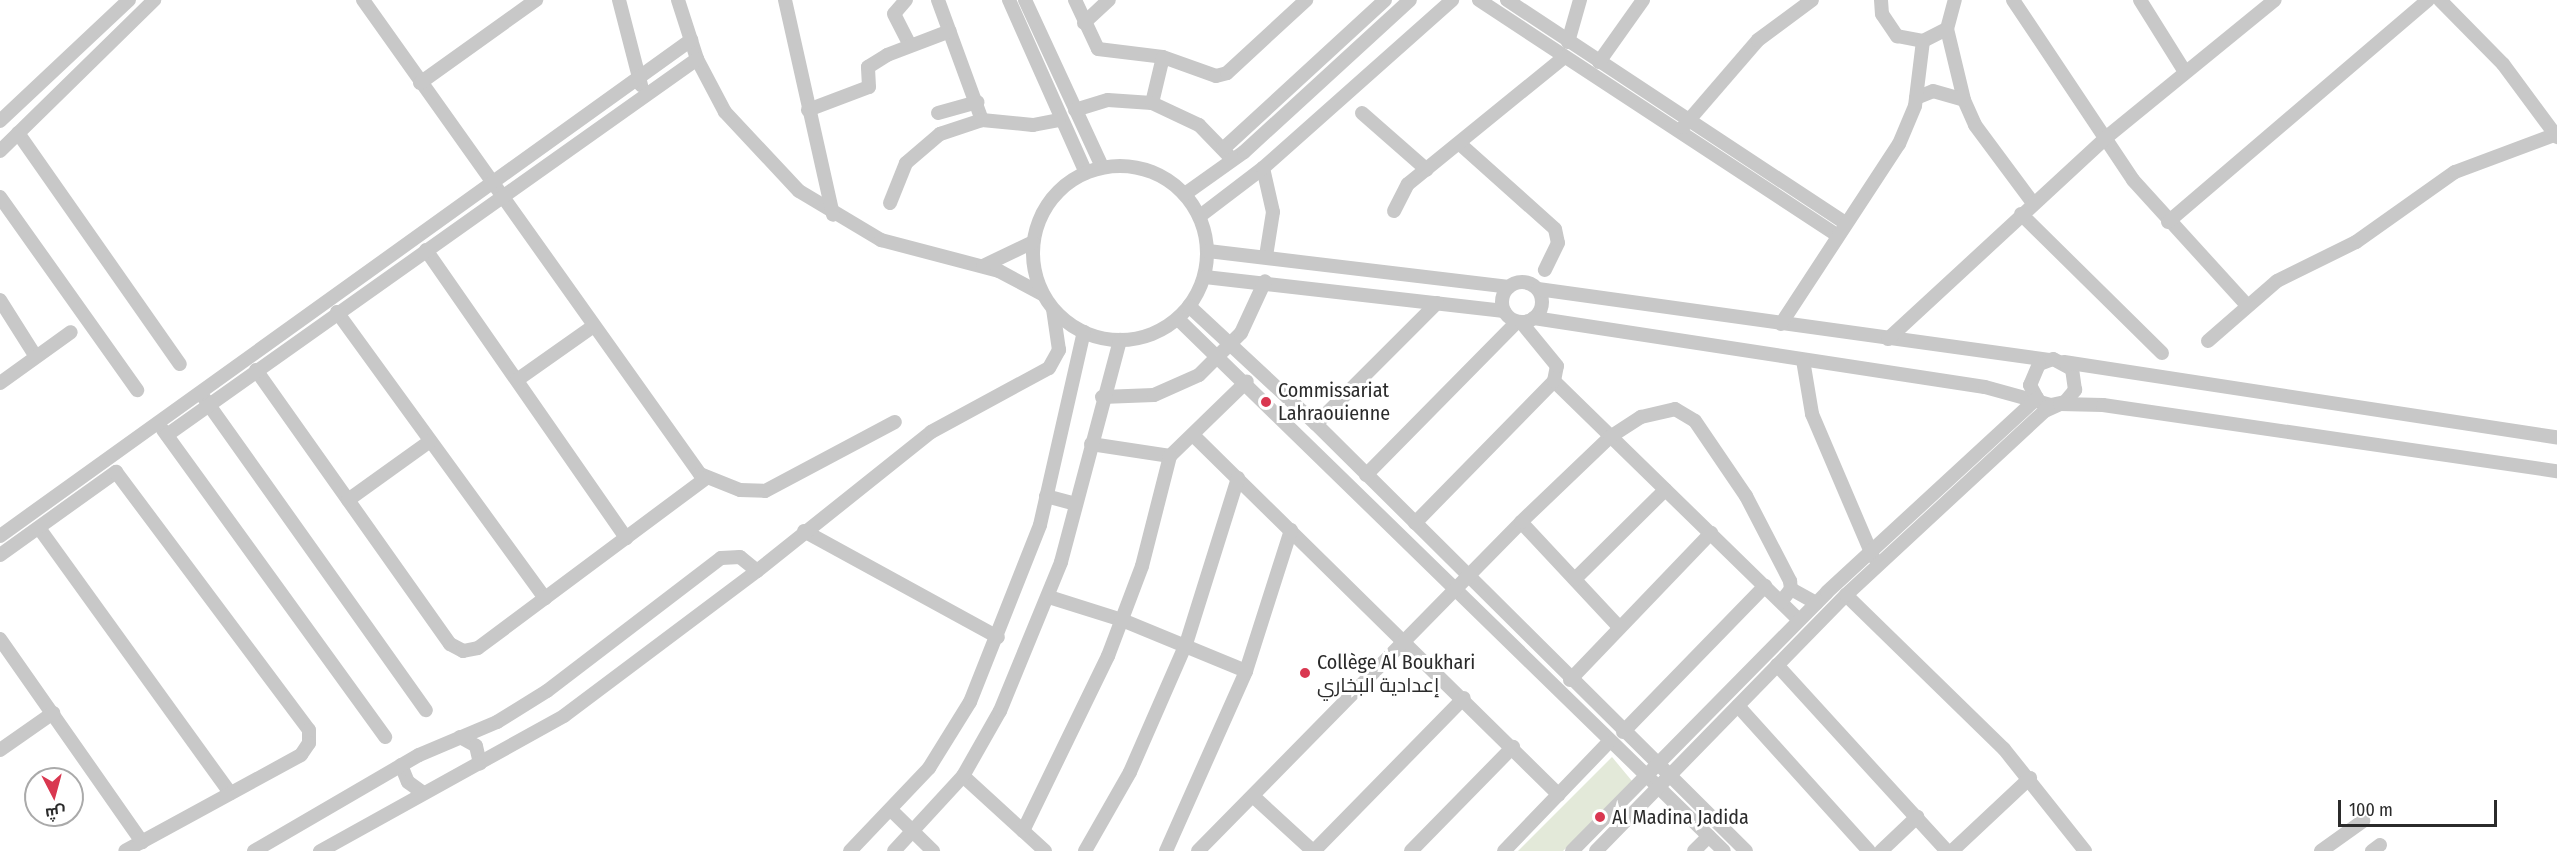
<!DOCTYPE html>
<meta charset="utf-8">
<style>
body{margin:0}
#map{position:relative;width:2557px;height:851px;overflow:hidden;background:#fff;font-family:"Fira Sans Condensed",Cairo,sans-serif}
div>[style]{position:absolute}
[style*='--x']{left:calc(var(--x)*1px);top:calc(var(--y)*1px);width:calc(var(--w)*1px);rotate:calc(var(--a)*1deg)}
.green>*{inset:0;background:#e3e9d9}
.minor>*{height:14px;margin:-7px;padding:0 7px;transform-origin:7px;border-radius:7px;background:#c8c8c8}
.minor>.ring{margin:-7px;padding:0;box-sizing:content-box;background:none;border:14px solid #c8c8c8;border-radius:50%}
.dots>*{width:16px;height:16px;translate:-50% -50%;box-sizing:border-box;border:3px solid #fff;border-radius:50%}
span{translate:-50% -50%;white-space:nowrap;text-align:center;line-height:1.15;-webkit-text-stroke:6px #fff;paint-order:stroke}
.poi-label{font-size:20px;color:#2b2b2b}
.left{translate:0 -50%;text-align:left}
.north{position:absolute;left:24px;top:767px;width:60px;height:60px;box-sizing:border-box;background:#fff;border:2px solid #aaa;border-radius:50%;rotate:174deg;font-size:16px;font-weight:700;line-height:24px;text-align:center;color:#2b2b2b}
.north::after{content:'';display:block;margin:auto;width:21px;height:27px;background:#d93750;clip-path:polygon(50% 0,100% 100%,50% 72%,0 100%)}
.scale{position:absolute;left:2338px;top:800px;width:159px;height:27px;box-sizing:border-box;border:3px solid #2b2b2b;border-top:0;padding-left:8px;font-size:18px;line-height:21px;white-space:nowrap;color:#2b2b2b;-webkit-text-stroke:4px #fff;paint-order:stroke}
</style>
<div id="map">
<div class="green">
<div style="clip-path:polygon(1612px 757px,1632px 781px,1563px 851px,1518px 851px)"></div>
</div>
<div class="minor">
<div style="--x:363;--y:0;--w:582;--a:54.59"></div>
<div style="--x:700;--y:474;--w:43;--a:21.8"></div>
<div style="--x:740;--y:490;--w:25;--a:2"></div>
<div style="--x:765;--y:491;--w:147;--a:-28"></div>
<div style="--x:619;--y:0;--w:88;--a:75.5"></div>
<div style="--x:678;--y:0;--w:62;--a:72.1"></div>
<div style="--x:697;--y:59;--w:60;--a:62.2"></div>
<div style="--x:725;--y:112;--w:108;--a:46.9"></div>
<div style="--x:799;--y:191;--w:96;--a:30.9"></div>
<div style="--x:881;--y:240;--w:122;--a:14.7"></div>
<div style="--x:999;--y:271;--w:49;--a:28.1"></div>
<div style="--x:785;--y:0;--w:220;--a:77.4"></div>
<div style="--x:906;--y:0;--w:18;--a:131"></div>
<div style="--x:894;--y:14;--w:35;--a:63"></div>
<div style="--x:938;--y:0;--w:128;--a:69.9"></div>
<div style="--x:1009;--y:0;--w:189;--a:66"></div>
<div style="--x:1025;--y:0;--w:184;--a:65.2"></div>
<div style="--x:1075;--y:0;--w:54;--a:64.9"></div>
<div style="--x:1098;--y:49;--w:65;--a:7"></div>
<div style="--x:1163;--y:57;--w:56;--a:19.7"></div>
<div style="--x:1216;--y:76;--w:11;--a:-15"></div>
<div style="--x:1227;--y:73;--w:108;--a:-42.7"></div>
<div style="--x:1479;--y:0;--w:428;--a:33.3"></div>
<div style="--x:1507;--y:0;--w:405;--a:33.4"></div>
<div style="--x:1881;--y:0;--w:14;--a:86"></div>
<div style="--x:1882;--y:14;--w:27;--a:56"></div>
<div style="--x:1897;--y:36;--w:26;--a:11"></div>
<div style="--x:1923;--y:41;--w:27;--a:-27"></div>
<div style="--x:1947;--y:29;--w:30;--a:-75"></div>
<div style="--x:2013;--y:0;--w:216;--a:56.3"></div>
<div style="--x:2133;--y:180;--w:168;--a:47.7"></div>
<div style="--x:2140;--y:0;--w:85;--a:58"></div>
<div style="--x:2440;--y:0;--w:90;--a:45.5"></div>
<div style="--x:2503;--y:64;--w:91;--a:53.5"></div>
<div style="--x:1084;--y:23;--w:34;--a:-43"></div>
<div style="--x:1947;--y:29;--w:73;--a:76.5"></div>
<div style="--x:1964;--y:100;--w:27;--a:66"></div>
<div style="--x:1975;--y:125;--w:97;--a:53.4"></div>
<div style="--x:1568;--y:42;--w:44;--a:-74.1"></div>
<div style="--x:1599;--y:62;--w:76;--a:-54.6"></div>
<div style="--x:420;--y:83;--w:143;--a:-35.6"></div>
<div style="--x:1916;--y:98;--w:18;--a:-22"></div>
<div style="--x:1933;--y:91;--w:32;--a:16"></div>
<div style="--x:1152;--y:103;--w:47;--a:-76.6"></div>
<div style="--x:808;--y:110;--w:65;--a:-20.7"></div>
<div style="--x:869;--y:87;--w:20;--a:-93"></div>
<div style="--x:868;--y:67;--w:22;--a:-32"></div>
<div style="--x:887;--y:55;--w:67;--a:-20.9"></div>
<div style="--x:1075;--y:110;--w:34;--a:-17"></div>
<div style="--x:1108;--y:100;--w:44;--a:3.9"></div>
<div style="--x:1152;--y:103;--w:52;--a:25.1"></div>
<div style="--x:1199;--y:125;--w:43;--a:45.9"></div>
<div style="--x:938;--y:113;--w:41;--a:-15.4"></div>
<div style="--x:1362;--y:113;--w:86;--a:41.2"></div>
<div style="--x:0;--y:121;--w:177;--a:-43.2"></div>
<div style="--x:1683;--y:127;--w:115;--a:-49.2"></div>
<div style="--x:1758;--y:40;--w:67;--a:-36.5"></div>
<div style="--x:18;--y:133;--w:282;--a:55"></div>
<div style="--x:1460;--y:144;--w:127;--a:41.8"></div>
<div style="--x:1555;--y:229;--w:14;--a:78"></div>
<div style="--x:1558;--y:243;--w:30;--a:116"></div>
<div style="--x:1223;--y:149;--w:220;--a:-42.6"></div>
<div style="--x:0;--y:151;--w:216;--a:-44.4"></div>
<div class="ring" style="left:1033px;top:166px;width:160px;height:160px"></div>
<div style="--x:1263;--y:168;--w:45;--a:77.2"></div>
<div style="--x:1273;--y:212;--w:45;--a:99"></div>
<div style="--x:1185;--y:194;--w:72;--a:-35.4"></div>
<div style="--x:1244;--y:152;--w:225;--a:-42.5"></div>
<div style="--x:0;--y:197;--w:237;--a:54.6"></div>
<div style="--x:890;--y:203;--w:43;--a:-68.2"></div>
<div style="--x:906;--y:163;--w:45;--a:-40.5"></div>
<div style="--x:940;--y:134;--w:44;--a:-18.4"></div>
<div style="--x:982;--y:120;--w:51;--a:5.6"></div>
<div style="--x:1033;--y:125;--w:26;--a:-11"></div>
<div style="--x:1394;--y:211;--w:30;--a:-63"></div>
<div style="--x:1408;--y:184;--w:201;--a:-39.1"></div>
<div style="--x:2021;--y:214;--w:198;--a:44.6"></div>
<div style="--x:1200;--y:216;--w:79;--a:-37.3"></div>
<div style="--x:1263;--y:168;--w:253;--a:-41.6"></div>
<div style="--x:2168;--y:222;--w:342;--a:-40.5"></div>
<div style="--x:426;--y:250;--w:351;--a:55.2"></div>
<div style="--x:1208;--y:251;--w:303;--a:6.8"></div>
<div style="--x:983;--y:266;--w:55;--a:-25.6"></div>
<div style="--x:1205;--y:277;--w:301;--a:6.5"></div>
<div class="ring" style="left:1502px;top:282px;width:26px;height:26px"></div>
<div style="--x:1538;--y:289;--w:516;--a:7.91"></div>
<div style="--x:0;--y:300;--w:67;--a:57.7"></div>
<div style="--x:1189;--y:306;--w:173;--a:42.9"></div>
<div style="--x:1316;--y:424;--w:606;--a:44.8"></div>
<div style="--x:337;--y:312;--w:354;--a:54"></div>
<div style="--x:1534;--y:318;--w:456;--a:8.7"></div>
<div style="--x:1985;--y:387;--w:68;--a:15.3"></div>
<div style="--x:2051;--y:405;--w:14;--a:-12"></div>
<div style="--x:2065;--y:402;--w:16;--a:-50"></div>
<div style="--x:2075;--y:390;--w:21;--a:-98"></div>
<div style="--x:2072;--y:369;--w:21;--a:-152"></div>
<div style="--x:2053;--y:359;--w:15;--a:160"></div>
<div style="--x:2039;--y:364;--w:23;--a:113"></div>
<div style="--x:2030;--y:385;--w:15;--a:62"></div>
<div style="--x:1178;--y:319;--w:762;--a:44.26"></div>
<div style="--x:1781;--y:324;--w:215;--a:-56.8"></div>
<div style="--x:1899;--y:144;--w:41;--a:-67.2"></div>
<div style="--x:1915;--y:106;--w:65;--a:-83"></div>
<div style="--x:1888;--y:339;--w:299;--a:-42.7"></div>
<div style="--x:2108;--y:136;--w:215;--a:-39.2"></div>
<div style="--x:2208;--y:341;--w:91;--a:-41"></div>
<div style="--x:2277;--y:281;--w:88;--a:-26.3"></div>
<div style="--x:2356;--y:242;--w:121;--a:-35.3"></div>
<div style="--x:2455;--y:172;--w:106;--a:-20.5"></div>
<div style="--x:1803;--y:360;--w:55;--a:80.5"></div>
<div style="--x:1812;--y:414;--w:155;--a:66.9"></div>
<div style="--x:2064;--y:362;--w:499;--a:8.7"></div>
<div style="--x:256;--y:370;--w:336;--a:54.7"></div>
<div style="--x:450;--y:644;--w:15;--a:28"></div>
<div style="--x:463;--y:651;--w:15;--a:-11"></div>
<div style="--x:478;--y:648;--w:284;--a:-36.7"></div>
<div style="--x:517;--y:380;--w:92;--a:-35.2"></div>
<div style="--x:1554;--y:381;--w:342;--a:44.3"></div>
<div style="--x:0;--y:383;--w:87;--a:-35.7"></div>
<div style="--x:1102;--y:397;--w:52;--a:-2.2"></div>
<div style="--x:1154;--y:395;--w:49;--a:-24"></div>
<div style="--x:1199;--y:375;--w:59;--a:-45"></div>
<div style="--x:1241;--y:333;--w:57;--a:-65.2"></div>
<div style="--x:204;--y:398;--w:383;--a:54.6"></div>
<div style="--x:1316;--y:424;--w:171;--a:-45"></div>
<div style="--x:163;--y:430;--w:379;--a:54.1"></div>
<div style="--x:167;--y:435;--w:650;--a:-35.35"></div>
<div style="--x:1193;--y:435;--w:513;--a:44.53"></div>
<div style="--x:1091;--y:444;--w:80;--a:8.6"></div>
<div style="--x:1170;--y:456;--w:107;--a:-44.2"></div>
<div style="--x:1366;--y:475;--w:215;--a:-45.4"></div>
<div style="--x:1046;--y:496;--w:31;--a:15"></div>
<div style="--x:348;--y:500;--w:101;--a:-35.7"></div>
<div style="--x:1521;--y:522;--w:144;--a:47"></div>
<div style="--x:1415;--y:523;--w:199;--a:-45.6"></div>
<div style="--x:1554;--y:381;--w:15;--a:-79"></div>
<div style="--x:1557;--y:366;--w:57;--a:-129.3"></div>
<div style="--x:39;--y:528;--w:327;--a:54.2"></div>
<div style="--x:804;--y:531;--w:221;--a:28.7"></div>
<div style="--x:0;--y:536;--w:851;--a:-35.67"></div>
<div style="--x:0;--y:555;--w:143;--a:-35.6"></div>
<div style="--x:116;--y:472;--w:322;--a:53.2"></div>
<div style="--x:309;--y:730;--w:13;--a:90"></div>
<div style="--x:309;--y:743;--w:14;--a:124"></div>
<div style="--x:301;--y:755;--w:200;--a:151.4"></div>
<div style="--x:757;--y:571;--w:223;--a:-38.6"></div>
<div style="--x:931;--y:432;--w:134;--a:-28.5"></div>
<div style="--x:1049;--y:368;--w:21;--a:-61"></div>
<div style="--x:1059;--y:350;--w:41;--a:-98.3"></div>
<div style="--x:1575;--y:579;--w:127;--a:-44.7"></div>
<div style="--x:1791;--y:589;--w:29;--a:29"></div>
<div style="--x:1846;--y:595;--w:221;--a:44.3"></div>
<div style="--x:2004;--y:749;--w:130;--a:51.5"></div>
<div style="--x:1049;--y:597;--w:77;--a:17.5"></div>
<div style="--x:1122;--y:620;--w:134;--a:22.4"></div>
<div style="--x:0;--y:639;--w:248;--a:55"></div>
<div style="--x:1777;--y:665;--w:252;--a:47.6"></div>
<div style="--x:1570;--y:680;--w:204;--a:-46.2"></div>
<div style="--x:1738;--y:706;--w:195;--a:47.9"></div>
<div style="--x:1623;--y:732;--w:204;--a:-45.8"></div>
<div style="--x:460;--y:737;--w:18;--a:29"></div>
<div style="--x:476;--y:746;--w:18;--a:77"></div>
<div style="--x:0;--y:750;--w:65;--a:-34.9"></div>
<div style="--x:401;--y:765;--w:18;--a:68"></div>
<div style="--x:408;--y:782;--w:17;--a:36"></div>
<div style="--x:963;--y:776;--w:111;--a:42.4"></div>
<div style="--x:1254;--y:797;--w:80;--a:42.5"></div>
<div style="--x:891;--y:810;--w:59;--a:44.3"></div>
<div style="--x:1023;--y:831;--w:195;--a:-64.1"></div>
<div style="--x:1108;--y:656;--w:96;--a:-69.3"></div>
<div style="--x:1142;--y:566;--w:114;--a:-75.7"></div>
<div style="--x:254;--y:851;--w:191;--a:-30.2"></div>
<div style="--x:419;--y:755;--w:85;--a:-22.9"></div>
<div style="--x:497;--y:722;--w:59;--a:-31.8"></div>
<div style="--x:547;--y:691;--w:219;--a:-37.4"></div>
<div style="--x:721;--y:558;--w:19;--a:-3"></div>
<div style="--x:740;--y:557;--w:22;--a:39"></div>
<div style="--x:757;--y:571;--w:241;--a:143.1"></div>
<div style="--x:564;--y:716;--w:279;--a:151"></div>
<div style="--x:850;--y:851;--w:115;--a:-46.4"></div>
<div style="--x:929;--y:768;--w:78;--a:-58.2"></div>
<div style="--x:970;--y:702;--w:190;--a:-68.4"></div>
<div style="--x:1040;--y:525;--w:198;--a:-77.2"></div>
<div style="--x:894;--y:851;--w:102;--a:-47.4"></div>
<div style="--x:963;--y:776;--w:75;--a:-60.4"></div>
<div style="--x:1000;--y:711;--w:161;--a:-67.7"></div>
<div style="--x:1061;--y:562;--w:230;--a:-75.1"></div>
<div style="--x:1085;--y:851;--w:91;--a:-60.3"></div>
<div style="--x:1130;--y:772;--w:140;--a:-66.4"></div>
<div style="--x:1186;--y:644;--w:174;--a:-72.6"></div>
<div style="--x:1166;--y:851;--w:197;--a:-66"></div>
<div style="--x:1246;--y:671;--w:148;--a:-72.3"></div>
<div style="--x:1198;--y:851;--w:461;--a:-45.5"></div>
<div style="--x:1521;--y:522;--w:123;--a:-43.7"></div>
<div style="--x:1610;--y:437;--w:37;--a:-33"></div>
<div style="--x:1641;--y:417;--w:35;--a:-13"></div>
<div style="--x:1675;--y:409;--w:23;--a:31"></div>
<div style="--x:1695;--y:421;--w:91;--a:55.8"></div>
<div style="--x:1746;--y:496;--w:96;--a:62.6"></div>
<div style="--x:1790;--y:581;--w:8;--a:83"></div>
<div style="--x:1791;--y:589;--w:16;--a:128"></div>
<div style="--x:1314;--y:851;--w:214;--a:-45.6"></div>
<div style="--x:1411;--y:851;--w:146;--a:-45.6"></div>
<div style="--x:1504;--y:851;--w:150;--a:-46.1"></div>
<div style="--x:1572;--y:851;--w:363;--a:-45.4"></div>
<div style="--x:1827;--y:592;--w:286;--a:-42.7"></div>
<div style="--x:1596;--y:851;--w:358;--a:-45.7"></div>
<div style="--x:1846;--y:595;--w:271;--a:-42.8"></div>
<div style="--x:2045;--y:411;--w:17;--a:-25"></div>
<div style="--x:2060;--y:404;--w:43;--a:1.3"></div>
<div style="--x:2103;--y:405;--w:459;--a:8.3"></div>
<div style="--x:1694;--y:851;--w:21;--a:-45"></div>
<div style="--x:1881;--y:851;--w:50;--a:-43.4"></div>
<div style="--x:1952;--y:851;--w:107;--a:-43.1"></div>
<div style="--x:2321;--y:851;--w:52;--a:-35.5"></div>
<div style="--x:2372;--y:851;--w:10;--a:-37"></div>
</div>
<div class="dots">
<div style="left:1266px;top:402px;background:#d93750"></div>
<div style="left:1305px;top:673px;background:#d93750"></div>
<div style="left:1600px;top:817px;background:#d93750"></div>
</div>
<div class="poi-label">
<span class="left" style="left:1278px;top:402px">Commissariat<br>Lahraouienne</span>
<span class="left" style="left:1317px;top:674px">Collège Al Boukhari<br>إعدادية البخاري</span>
<span class="left" style="left:1612px;top:817px">Al Madina Jadida</span>
</div>
<div class="north">ش</div>
<div class="scale">100 m</div>
</div>
